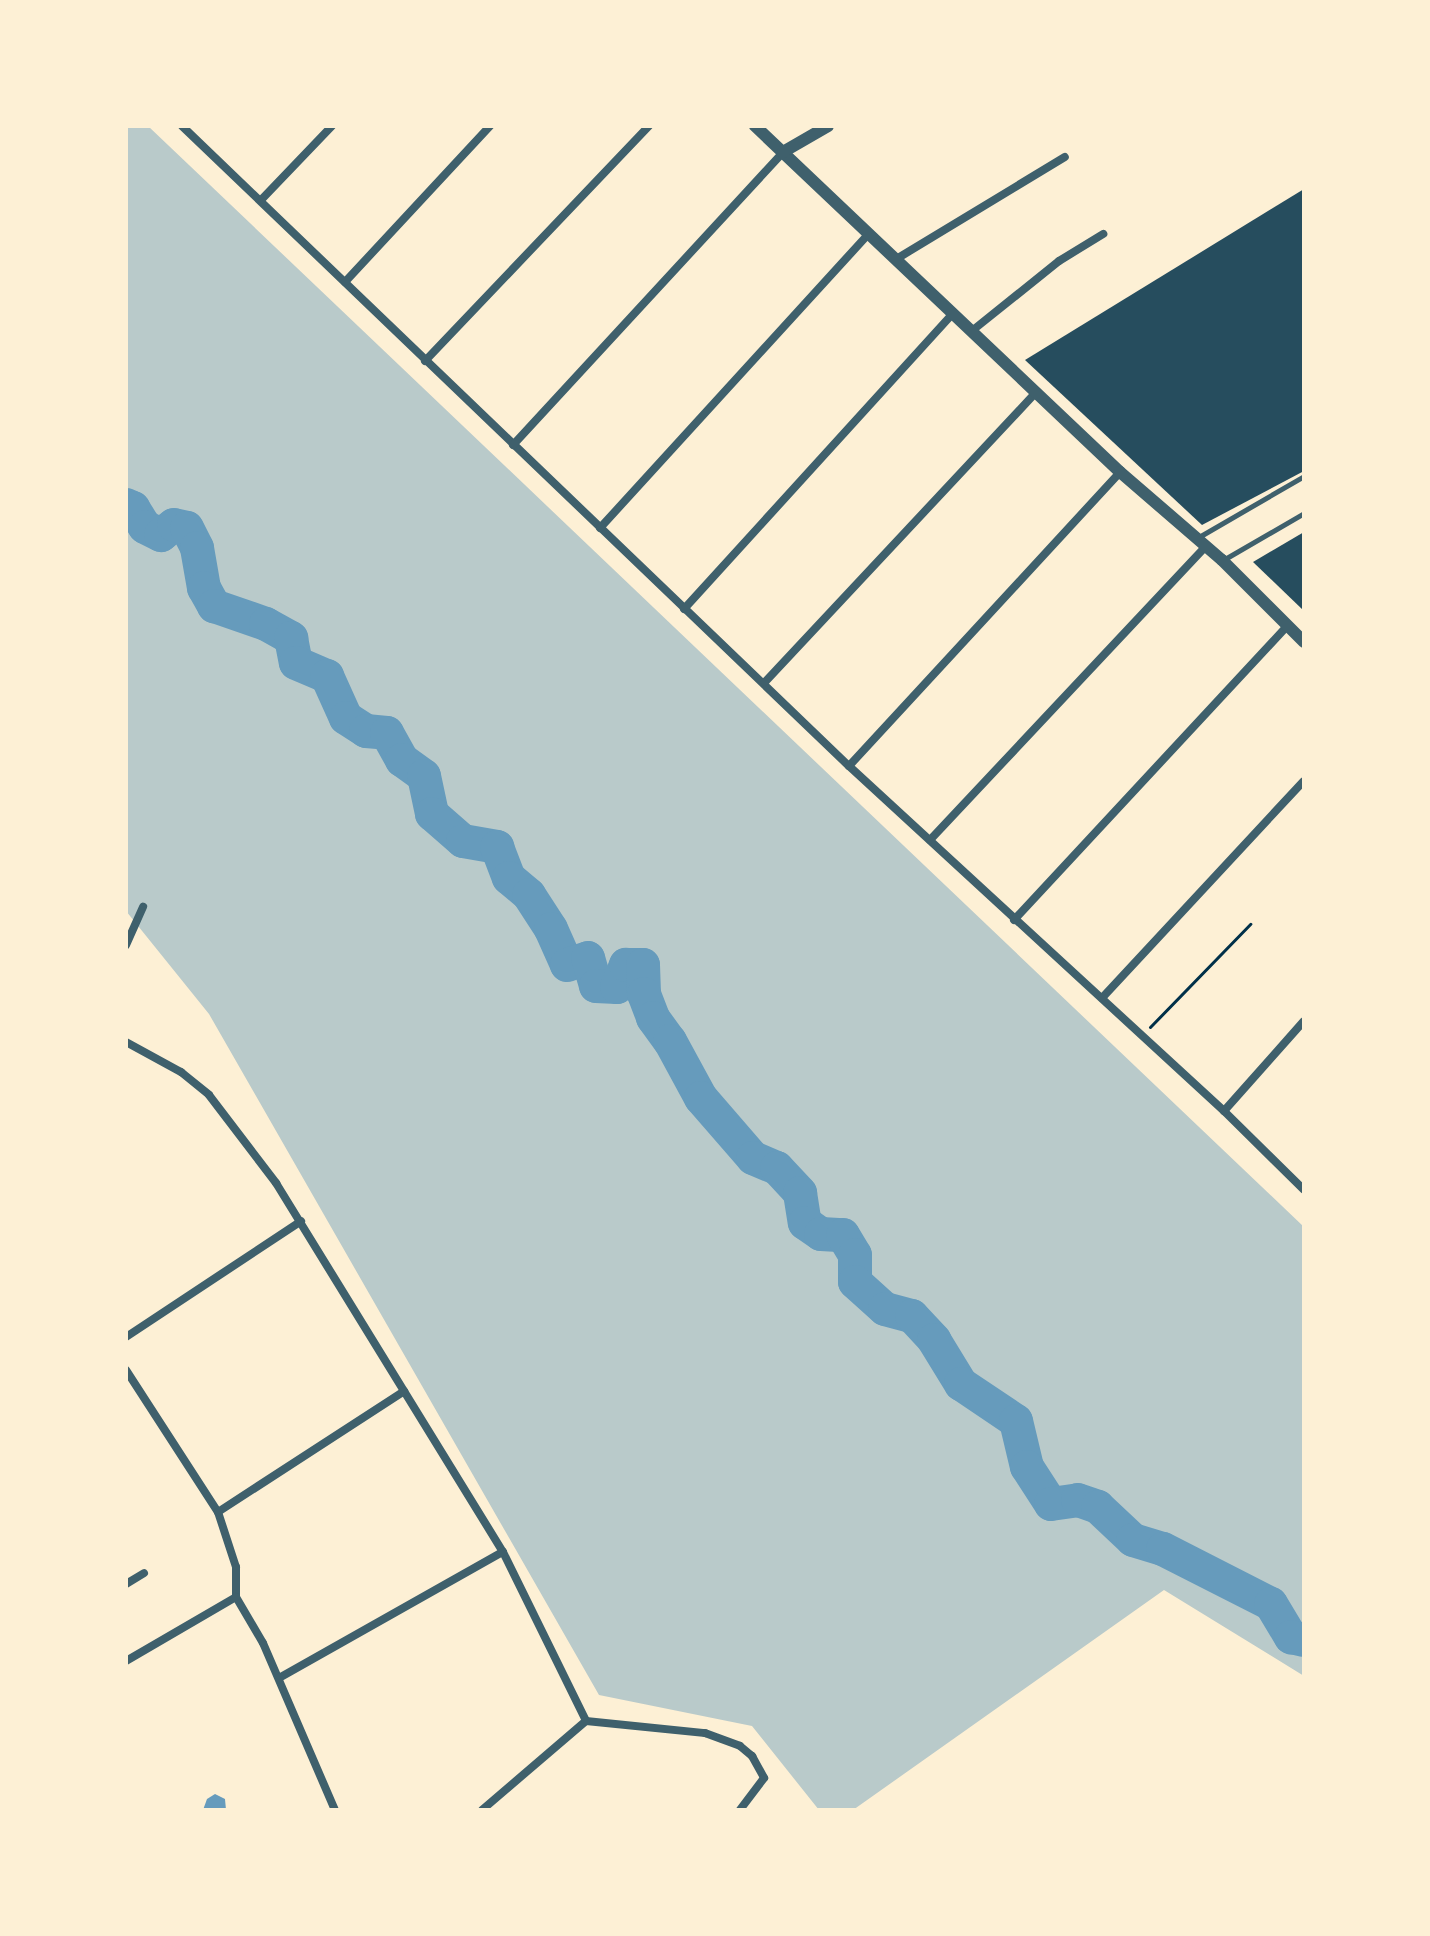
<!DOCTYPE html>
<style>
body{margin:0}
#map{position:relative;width:1430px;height:1936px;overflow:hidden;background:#fdf0d5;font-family:Jost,sans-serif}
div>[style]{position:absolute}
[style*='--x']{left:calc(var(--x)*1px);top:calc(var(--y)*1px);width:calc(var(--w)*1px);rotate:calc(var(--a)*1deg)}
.green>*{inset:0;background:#b9caca}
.water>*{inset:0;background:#669bbc}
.river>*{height:34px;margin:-17px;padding:0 17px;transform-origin:17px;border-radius:17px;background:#669bbc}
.building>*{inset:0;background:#264d5e}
.path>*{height:3px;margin:-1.5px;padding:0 1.5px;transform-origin:1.5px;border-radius:1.5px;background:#003049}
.service>*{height:5px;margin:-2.5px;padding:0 2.5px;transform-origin:2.5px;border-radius:2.5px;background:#3f606c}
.minor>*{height:8px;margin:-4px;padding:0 4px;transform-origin:4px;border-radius:4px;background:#3f606c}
.tertiary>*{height:12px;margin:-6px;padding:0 6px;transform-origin:6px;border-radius:6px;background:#3f606c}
span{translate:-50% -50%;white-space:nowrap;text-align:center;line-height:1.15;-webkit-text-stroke:8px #fdf0d5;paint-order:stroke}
.frame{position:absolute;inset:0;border:128px solid #fdf0d5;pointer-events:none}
</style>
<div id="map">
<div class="green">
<div style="clip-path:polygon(126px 126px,148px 126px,1304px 1227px,1304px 1676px,1164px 1590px,853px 1810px,819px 1810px,752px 1726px,599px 1695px,209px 1014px,126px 911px)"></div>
</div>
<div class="water">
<div style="clip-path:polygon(215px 1794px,225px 1799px,226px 1810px,203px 1810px,207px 1799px)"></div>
</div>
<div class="river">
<div style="--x:126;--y:505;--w:8;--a:23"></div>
<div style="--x:133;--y:508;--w:22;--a:58"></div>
<div style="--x:145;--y:527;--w:18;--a:27"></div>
<div style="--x:161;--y:535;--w:16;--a:-38"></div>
<div style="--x:174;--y:525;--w:13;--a:13"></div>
<div style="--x:187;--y:528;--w:22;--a:63"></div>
<div style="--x:197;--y:548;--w:41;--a:80.1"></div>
<div style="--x:204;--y:588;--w:21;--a:61"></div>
<div style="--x:214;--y:606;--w:55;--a:19.1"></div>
<div style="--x:266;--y:624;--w:29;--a:29"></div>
<div style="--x:291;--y:638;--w:25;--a:79"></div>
<div style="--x:296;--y:663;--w:34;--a:23"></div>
<div style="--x:327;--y:676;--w:46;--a:65.7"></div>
<div style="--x:346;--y:718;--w:24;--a:33"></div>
<div style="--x:366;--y:731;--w:21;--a:5"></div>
<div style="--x:387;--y:733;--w:31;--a:61"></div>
<div style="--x:402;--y:760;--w:27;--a:36"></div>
<div style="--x:424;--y:776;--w:39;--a:78"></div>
<div style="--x:432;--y:814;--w:41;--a:41.1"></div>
<div style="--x:463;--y:841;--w:35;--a:10"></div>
<div style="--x:497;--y:847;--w:33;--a:69"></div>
<div style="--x:509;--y:878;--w:26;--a:40"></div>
<div style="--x:529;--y:895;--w:40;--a:57.1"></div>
<div style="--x:551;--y:929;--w:39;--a:66"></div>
<div style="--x:567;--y:965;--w:22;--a:-18"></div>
<div style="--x:588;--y:958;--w:29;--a:74"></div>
<div style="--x:596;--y:986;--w:21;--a:3"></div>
<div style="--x:617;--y:987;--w:24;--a:-68"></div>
<div style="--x:626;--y:965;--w:17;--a:0"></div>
<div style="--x:643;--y:965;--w:29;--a:88"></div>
<div style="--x:644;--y:994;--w:26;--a:69"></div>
<div style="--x:653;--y:1018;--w:29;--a:54"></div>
<div style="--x:670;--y:1041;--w:65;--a:61.5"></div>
<div style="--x:701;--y:1098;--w:79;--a:49.1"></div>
<div style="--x:753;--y:1158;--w:26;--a:23"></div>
<div style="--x:777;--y:1168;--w:34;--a:47"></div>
<div style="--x:800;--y:1193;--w:30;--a:81"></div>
<div style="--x:805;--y:1223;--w:19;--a:35"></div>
<div style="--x:821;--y:1234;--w:22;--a:3"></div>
<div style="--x:843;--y:1235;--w:23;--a:59"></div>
<div style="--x:855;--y:1255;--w:27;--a:90"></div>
<div style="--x:855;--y:1282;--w:40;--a:42"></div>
<div style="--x:885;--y:1309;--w:28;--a:15"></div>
<div style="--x:912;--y:1316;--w:33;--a:47"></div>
<div style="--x:934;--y:1340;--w:52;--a:58.5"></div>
<div style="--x:961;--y:1384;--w:66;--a:33.9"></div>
<div style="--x:1016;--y:1421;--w:47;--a:76.6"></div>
<div style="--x:1027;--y:1467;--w:44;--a:57"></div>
<div style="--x:1051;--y:1504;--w:27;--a:-8"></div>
<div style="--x:1078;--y:1500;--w:21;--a:19"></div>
<div style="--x:1098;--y:1507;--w:48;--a:43.3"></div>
<div style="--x:1133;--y:1540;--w:31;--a:17"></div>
<div style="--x:1163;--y:1549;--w:121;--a:27"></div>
<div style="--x:1271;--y:1604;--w:39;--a:59"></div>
<div style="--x:1291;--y:1637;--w:13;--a:13"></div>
</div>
<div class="building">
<div style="clip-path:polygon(1304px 189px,1304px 471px,1202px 525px,1025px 360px)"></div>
<div style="clip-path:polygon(1304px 532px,1304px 611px,1253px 562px)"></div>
</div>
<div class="path">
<div style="--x:1150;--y:1027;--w:144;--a:-45.8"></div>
</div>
<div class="service">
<div style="--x:1197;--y:538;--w:124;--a:-30.1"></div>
<div style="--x:1223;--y:560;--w:94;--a:-30.1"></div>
</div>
<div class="minor">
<div style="--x:182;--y:126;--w:924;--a:43.82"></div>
<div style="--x:849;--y:766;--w:510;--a:42.61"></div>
<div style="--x:1224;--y:1111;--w:112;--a:44.6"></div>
<div style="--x:262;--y:199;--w:101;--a:-46.2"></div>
<div style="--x:898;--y:258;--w:195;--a:-31.2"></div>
<div style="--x:345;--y:282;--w:213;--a:-47.1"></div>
<div style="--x:973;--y:330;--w:110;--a:-38.7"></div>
<div style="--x:1059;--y:261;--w:52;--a:-31.5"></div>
<div style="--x:425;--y:361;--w:325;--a:-46.4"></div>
<div style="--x:513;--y:445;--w:398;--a:-47.3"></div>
<div style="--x:600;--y:528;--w:399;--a:-47.6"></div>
<div style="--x:684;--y:609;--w:401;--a:-47.7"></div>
<div style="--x:765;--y:682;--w:396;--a:-46.9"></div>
<div style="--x:849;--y:766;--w:400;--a:-47.3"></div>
<div style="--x:930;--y:840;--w:403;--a:-46.8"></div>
<div style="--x:1014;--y:920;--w:401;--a:-47.1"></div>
<div style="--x:126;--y:945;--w:42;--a:-65.9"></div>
<div style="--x:1102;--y:998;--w:296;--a:-47.1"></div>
<div style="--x:126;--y:1042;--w:63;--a:28.6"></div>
<div style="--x:181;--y:1072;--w:36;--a:39"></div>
<div style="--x:209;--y:1095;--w:111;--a:52.7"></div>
<div style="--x:276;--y:1183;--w:433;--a:58.4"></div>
<div style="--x:503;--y:1552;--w:188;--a:63.8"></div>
<div style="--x:1224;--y:1111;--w:120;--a:-48.4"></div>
<div style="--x:126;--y:1337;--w:210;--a:-33.5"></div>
<div style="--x:126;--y:1370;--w:169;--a:57.1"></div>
<div style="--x:218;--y:1512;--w:58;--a:71.9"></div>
<div style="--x:236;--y:1567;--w:30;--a:90"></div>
<div style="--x:236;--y:1597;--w:53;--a:59.6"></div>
<div style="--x:263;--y:1643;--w:182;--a:66.7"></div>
<div style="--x:218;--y:1512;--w:222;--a:-33"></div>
<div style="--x:126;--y:1584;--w:21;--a:-31"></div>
<div style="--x:126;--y:1661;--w:127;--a:-30.2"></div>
<div style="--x:279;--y:1678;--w:257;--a:-29.4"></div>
<div style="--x:586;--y:1721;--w:120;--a:5.8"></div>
<div style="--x:705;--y:1733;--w:37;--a:20"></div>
<div style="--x:740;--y:1746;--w:16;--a:40"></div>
<div style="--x:752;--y:1756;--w:25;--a:61"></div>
<div style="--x:764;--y:1778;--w:40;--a:127"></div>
<div style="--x:482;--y:1810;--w:137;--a:-40.6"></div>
</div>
<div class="tertiary">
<div style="--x:755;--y:126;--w:503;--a:43.47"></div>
<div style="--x:1120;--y:472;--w:135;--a:40.8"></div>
<div style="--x:1222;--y:560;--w:116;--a:45"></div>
<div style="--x:783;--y:152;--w:52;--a:-30"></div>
</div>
<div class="frame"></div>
</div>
